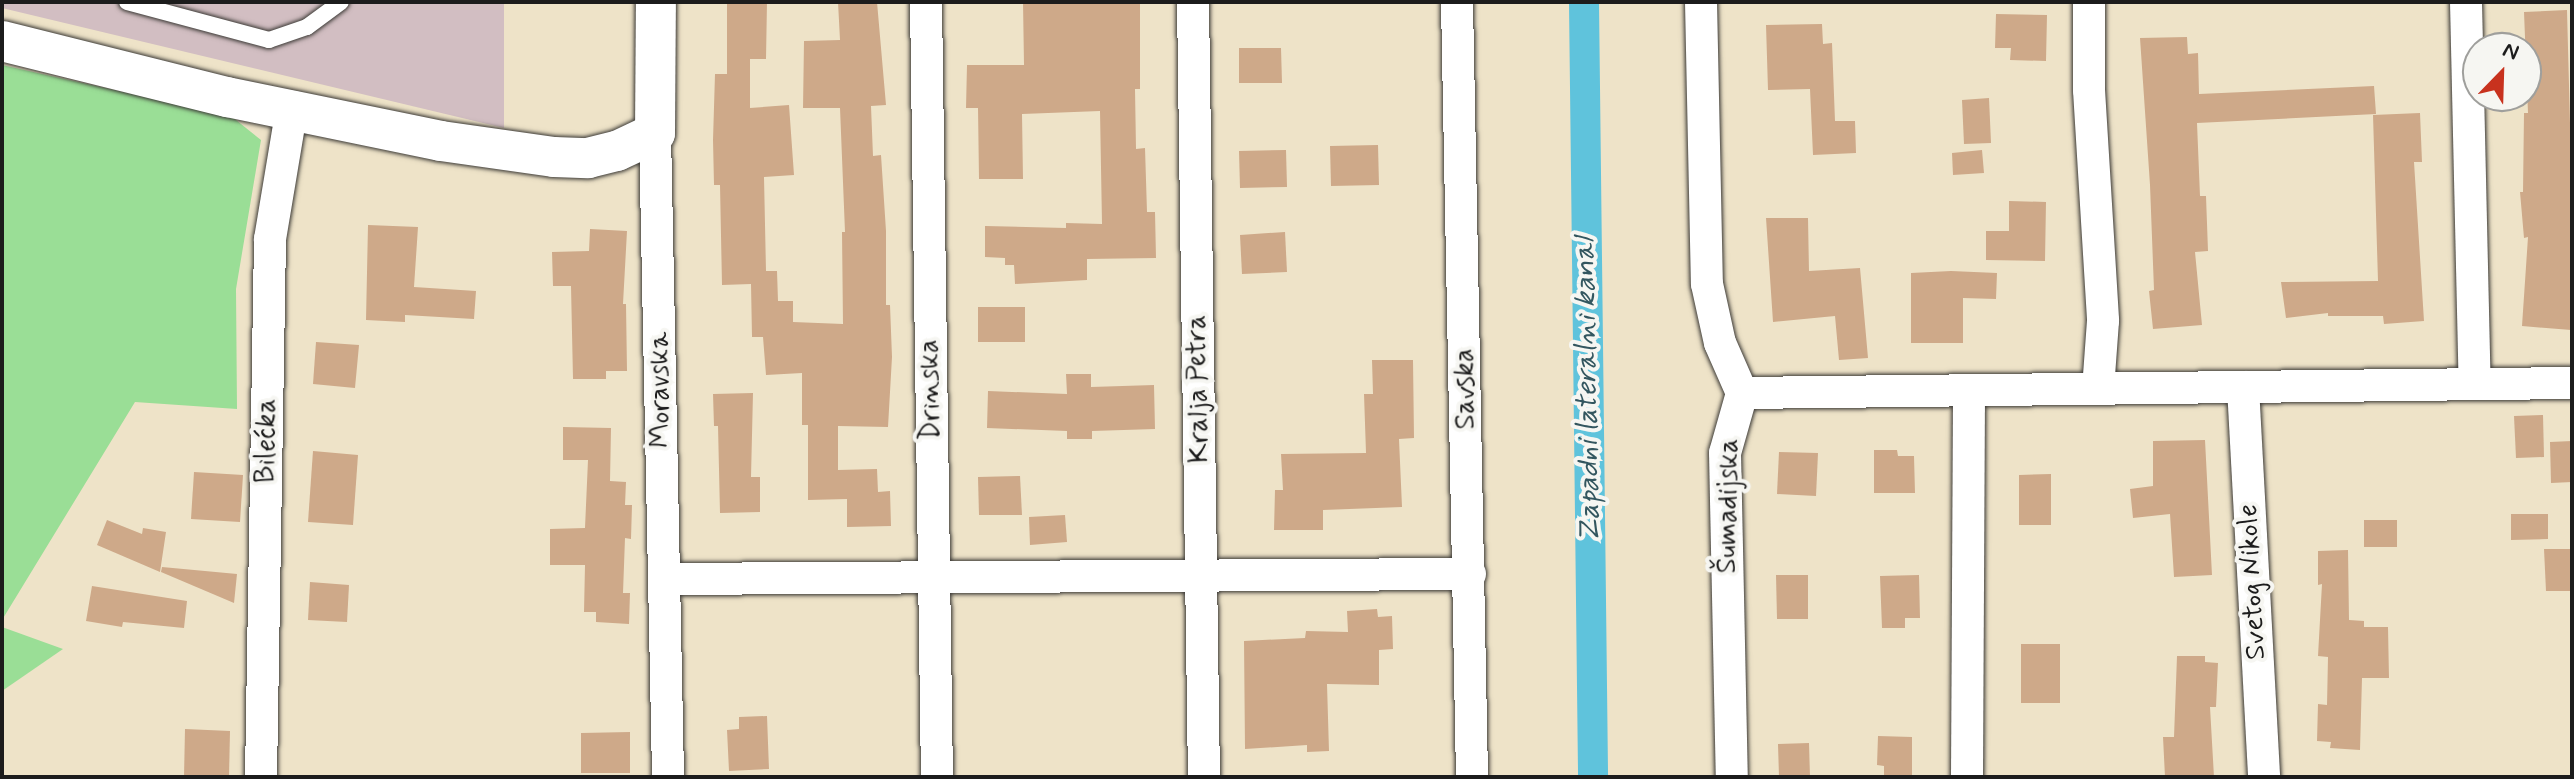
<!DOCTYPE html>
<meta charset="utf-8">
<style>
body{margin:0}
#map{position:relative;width:2574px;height:779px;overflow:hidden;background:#eee3c8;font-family:Mynerve,sans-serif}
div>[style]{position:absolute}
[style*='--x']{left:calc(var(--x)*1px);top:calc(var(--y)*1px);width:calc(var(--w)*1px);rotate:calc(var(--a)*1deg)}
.industrial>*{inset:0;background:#d2bec2}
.green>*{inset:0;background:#9ade96}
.canal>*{height:30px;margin:-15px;padding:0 15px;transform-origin:15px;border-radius:15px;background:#5fc3dc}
.building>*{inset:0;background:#cea989}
.roads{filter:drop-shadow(0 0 2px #3c3a36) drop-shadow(0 0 2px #3c3a36)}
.service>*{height:16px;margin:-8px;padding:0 8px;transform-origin:8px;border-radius:8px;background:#fff}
.minor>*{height:32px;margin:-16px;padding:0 16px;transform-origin:16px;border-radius:16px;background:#fff}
.tertiary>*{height:40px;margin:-20px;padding:0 20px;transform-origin:20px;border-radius:20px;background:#fff}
span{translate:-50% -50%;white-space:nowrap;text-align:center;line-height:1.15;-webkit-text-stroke:8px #f6f6f2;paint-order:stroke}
.street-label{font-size:28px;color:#1c1c1c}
.water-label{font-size:30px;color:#33565f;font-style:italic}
.frame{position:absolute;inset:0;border:4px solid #1c1c1c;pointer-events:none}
.north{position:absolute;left:2462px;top:32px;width:80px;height:80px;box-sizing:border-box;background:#f6f6f2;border:2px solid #9f9f9c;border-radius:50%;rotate:23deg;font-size:22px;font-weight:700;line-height:32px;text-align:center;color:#1c1c1c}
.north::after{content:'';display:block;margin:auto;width:28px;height:36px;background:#c8321e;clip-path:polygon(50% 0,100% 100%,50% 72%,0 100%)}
</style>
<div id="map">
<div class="industrial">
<div style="clip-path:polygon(2px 2px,504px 2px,504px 128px,2px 8px)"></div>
</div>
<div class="green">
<div style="clip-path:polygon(2px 65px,231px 116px,261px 140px,236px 289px,237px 409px,135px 402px,2px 620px)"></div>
<div style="clip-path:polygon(2px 627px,63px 649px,2px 691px)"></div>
</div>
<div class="canal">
<div style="--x:1584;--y:2;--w:775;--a:89.33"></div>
</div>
<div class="building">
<div style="clip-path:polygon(727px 2px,767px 2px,766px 59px,750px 59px,750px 108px,789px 105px,794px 175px,764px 177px,766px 271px,777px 271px,778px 301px,793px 301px,793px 322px,843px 324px,842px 232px,845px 232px,840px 108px,803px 108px,804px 41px,840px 40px,838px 2px,877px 2px,886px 105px,871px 106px,873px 156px,881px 155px,886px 231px,886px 305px,890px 305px,892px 357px,888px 427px,838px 426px,838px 470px,877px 469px,878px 492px,890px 491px,891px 526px,847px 527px,847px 499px,808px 500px,808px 425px,802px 425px,802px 373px,766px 375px,763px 337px,752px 337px,751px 284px,722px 285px,720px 185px,714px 185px,713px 140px,715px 74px,727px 74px)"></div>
<div style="clip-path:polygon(1023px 2px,1140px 2px,1140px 89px,1135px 89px,1136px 149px,1145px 148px,1147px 212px,1155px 212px,1156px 258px,1087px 259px,1087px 280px,1015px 284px,1014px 265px,1005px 265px,1005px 258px,985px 257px,985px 226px,1066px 228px,1066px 223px,1102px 224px,1100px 111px,1022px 114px,1023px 179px,979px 179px,978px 108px,966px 108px,967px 65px,1024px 65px)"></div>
<div style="clip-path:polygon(2567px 10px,2572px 199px,2571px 330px,2522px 326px,2528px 237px,2524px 238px,2520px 192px,2523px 192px,2524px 113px,2528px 113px,2524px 12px)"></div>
<div style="clip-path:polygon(1996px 14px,2047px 15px,2046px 61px,2010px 60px,2011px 48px,1995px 48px)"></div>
<div style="clip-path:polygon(1822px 24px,1823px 44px,1832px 43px,1835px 121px,1855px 121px,1856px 153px,1813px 155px,1810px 89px,1768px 90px,1766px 25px)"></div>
<div style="clip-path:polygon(2187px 37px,2188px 54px,2198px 53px,2199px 94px,2374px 86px,2376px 114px,2197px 123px,2200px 196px,2206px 196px,2208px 251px,2195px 252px,2202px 325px,2153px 329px,2149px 291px,2154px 290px,2150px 185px,2140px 38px)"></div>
<div style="clip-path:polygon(1239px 48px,1281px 48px,1282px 83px,1239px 83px)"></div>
<div style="clip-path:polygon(1989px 98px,1991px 143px,1964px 144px,1962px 100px)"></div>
<div style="clip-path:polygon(2420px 113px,2422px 162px,2414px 162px,2424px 321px,2384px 324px,2383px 316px,2328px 316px,2328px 313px,2286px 318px,2281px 282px,2378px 281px,2373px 115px)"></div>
<div style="clip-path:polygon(1378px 145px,1379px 185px,1331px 186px,1330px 146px)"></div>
<div style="clip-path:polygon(1286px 150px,1287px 187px,1240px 188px,1239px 151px)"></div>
<div style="clip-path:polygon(1982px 150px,1984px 173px,1953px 175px,1952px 153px)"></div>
<div style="clip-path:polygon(2009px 201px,2046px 202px,2045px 261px,1986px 260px,1986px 231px,2009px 231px)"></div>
<div style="clip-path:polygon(1766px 218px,1808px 218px,1809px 271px,1860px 268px,1868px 358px,1839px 360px,1835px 316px,1773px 322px)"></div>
<div style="clip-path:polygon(368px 225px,418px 227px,414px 287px,476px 291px,474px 319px,405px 315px,405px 322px,366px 320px)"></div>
<div style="clip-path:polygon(590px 229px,627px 231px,623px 304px,626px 304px,627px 371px,606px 371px,606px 379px,573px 379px,571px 286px,553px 286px,552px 252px,589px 251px)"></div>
<div style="clip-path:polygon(1285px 232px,1287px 272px,1242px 274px,1240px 235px)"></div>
<div style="clip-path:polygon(1951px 271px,1997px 273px,1996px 299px,1963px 298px,1963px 343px,1911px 343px,1911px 273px)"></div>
<div style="clip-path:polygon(978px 307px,1025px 307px,1025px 342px,978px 342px)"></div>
<div style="clip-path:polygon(316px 342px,359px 345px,355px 388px,313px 384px)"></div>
<div style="clip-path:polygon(1372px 360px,1413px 360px,1414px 438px,1399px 439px,1402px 507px,1323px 510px,1323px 530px,1274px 530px,1275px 490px,1283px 490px,1281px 454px,1366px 453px,1364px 394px,1373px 394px)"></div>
<div style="clip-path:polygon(1066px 374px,1091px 374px,1091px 387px,1154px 385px,1155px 429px,1092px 431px,1092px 439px,1067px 439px,1067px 431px,987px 428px,988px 391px,1067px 394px)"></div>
<div style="clip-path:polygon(753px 393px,751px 477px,760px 477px,760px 512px,720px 513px,718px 426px,714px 426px,713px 394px)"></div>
<div style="clip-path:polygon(2543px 415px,2544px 457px,2516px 458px,2514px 416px)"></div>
<div style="clip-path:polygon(563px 427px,611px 428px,610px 481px,626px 482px,625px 505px,632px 505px,631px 539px,625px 538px,623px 593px,630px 593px,629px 624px,596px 622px,596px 612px,584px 612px,585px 565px,550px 565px,550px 529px,585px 528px,588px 460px,563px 460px)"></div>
<div style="clip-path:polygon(2205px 440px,2212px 575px,2174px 577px,2170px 514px,2133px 518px,2130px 489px,2153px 486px,2153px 441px)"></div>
<div style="clip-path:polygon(2572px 441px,2572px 482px,2551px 483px,2550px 442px)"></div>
<div style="clip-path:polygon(1874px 450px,1897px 450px,1898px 456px,1914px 456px,1915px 493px,1874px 493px)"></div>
<div style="clip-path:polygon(313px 451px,358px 455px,353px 525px,308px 522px)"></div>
<div style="clip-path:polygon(1779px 452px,1818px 453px,1816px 496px,1777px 494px)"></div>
<div style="clip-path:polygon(194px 472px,243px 475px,240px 522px,191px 519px)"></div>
<div style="clip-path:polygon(2051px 474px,2051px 525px,2019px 525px,2019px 475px)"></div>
<div style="clip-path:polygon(1020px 476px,1022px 515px,979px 515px,978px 477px)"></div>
<div style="clip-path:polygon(2511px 514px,2548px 514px,2548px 539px,2511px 540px)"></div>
<div style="clip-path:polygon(1065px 515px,1067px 542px,1030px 545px,1029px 517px)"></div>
<div style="clip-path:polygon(107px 520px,142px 534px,143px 528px,166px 532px,160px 572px,97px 545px)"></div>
<div style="clip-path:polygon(2364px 520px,2397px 520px,2397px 547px,2364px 547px)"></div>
<div style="clip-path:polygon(2544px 549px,2572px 549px,2572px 591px,2546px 591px)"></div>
<div style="clip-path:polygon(2348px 550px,2349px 620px,2364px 621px,2364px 627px,2388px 627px,2389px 678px,2362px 678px,2360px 750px,2330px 748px,2331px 742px,2317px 741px,2318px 704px,2327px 705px,2328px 657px,2318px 656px,2322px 584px,2318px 585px,2318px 551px)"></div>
<div style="clip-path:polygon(162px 567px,237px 574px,234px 603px,161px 572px)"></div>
<div style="clip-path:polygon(1776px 575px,1808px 575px,1808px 619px,1777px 619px)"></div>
<div style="clip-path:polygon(1919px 575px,1920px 618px,1905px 618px,1905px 628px,1882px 628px,1880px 576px)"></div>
<div style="clip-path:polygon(310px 582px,349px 585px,347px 622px,308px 620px)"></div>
<div style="clip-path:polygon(92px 586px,187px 601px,184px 628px,123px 622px,122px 627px,86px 621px)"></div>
<div style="clip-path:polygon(1377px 609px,1378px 617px,1392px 616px,1393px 649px,1379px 650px,1379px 685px,1327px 684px,1329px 751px,1307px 752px,1307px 745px,1245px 749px,1244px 641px,1305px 638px,1306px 631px,1348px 632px,1347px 611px)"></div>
<div style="clip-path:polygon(2021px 644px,2060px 644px,2060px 703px,2021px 703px)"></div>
<div style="clip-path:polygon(2177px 656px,2205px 656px,2205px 662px,2218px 663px,2216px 707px,2210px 707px,2214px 777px,2165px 777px,2163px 737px,2174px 737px)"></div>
<div style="clip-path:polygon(767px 716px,769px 769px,729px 771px,727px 730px,739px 729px,739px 717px)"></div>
<div style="clip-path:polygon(185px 729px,230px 731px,229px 777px,184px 777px)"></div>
<div style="clip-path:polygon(630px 732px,630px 773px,581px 773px,581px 733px)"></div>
<div style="clip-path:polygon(1878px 736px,1912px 737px,1912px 777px,1884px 777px,1884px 766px,1877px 765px)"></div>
<div style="clip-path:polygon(1809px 743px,1810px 777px,1779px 777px,1778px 744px)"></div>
</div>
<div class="roads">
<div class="service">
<div style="--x:127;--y:2;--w:147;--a:15"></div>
<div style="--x:269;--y:40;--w:40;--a:-18.9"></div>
<div style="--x:307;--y:27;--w:42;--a:-36.3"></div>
</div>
<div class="minor">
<div style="--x:926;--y:2;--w:775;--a:89.19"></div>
<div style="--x:1193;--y:2;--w:775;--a:89.19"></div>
<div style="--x:1457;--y:2;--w:775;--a:88.89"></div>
<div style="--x:1701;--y:2;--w:282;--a:88.8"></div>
<div style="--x:1707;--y:284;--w:60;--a:77.6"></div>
<div style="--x:1720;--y:343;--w:55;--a:66.3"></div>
<div style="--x:1742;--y:393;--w:62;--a:105.8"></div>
<div style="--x:1725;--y:453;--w:324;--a:88.8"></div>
<div style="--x:2089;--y:2;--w:88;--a:90"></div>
<div style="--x:2089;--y:90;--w:231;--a:86.5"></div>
<div style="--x:2103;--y:321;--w:68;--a:94.2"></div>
<div style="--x:2466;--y:2;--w:382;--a:88.7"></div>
<div style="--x:655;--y:133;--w:644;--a:88.84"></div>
<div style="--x:2243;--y:387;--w:391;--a:86.9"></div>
<div style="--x:1742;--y:393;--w:830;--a:-0.69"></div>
<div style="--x:664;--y:579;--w:806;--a:-0.36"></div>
<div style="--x:261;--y:777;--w:538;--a:-89.04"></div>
<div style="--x:270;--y:239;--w:134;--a:-80.5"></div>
<div style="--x:1967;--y:777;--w:387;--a:-89.7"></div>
</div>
<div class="tertiary">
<div style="--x:2;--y:41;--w:232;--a:14"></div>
<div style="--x:227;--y:97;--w:218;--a:11.6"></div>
<div style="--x:441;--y:141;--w:114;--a:8.1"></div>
<div style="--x:554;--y:157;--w:34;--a:2"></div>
<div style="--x:588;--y:158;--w:30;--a:-14"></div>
<div style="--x:617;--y:151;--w:42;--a:-25.3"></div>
<div style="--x:655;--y:133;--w:131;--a:-89.6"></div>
</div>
</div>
<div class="street-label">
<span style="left:1199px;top:389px;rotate:-91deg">Kralja Petra</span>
<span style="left:1466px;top:389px;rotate:-91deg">Savska</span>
<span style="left:661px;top:390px;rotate:-91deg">Moravska</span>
<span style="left:931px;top:390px;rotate:-91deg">Drinska</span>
<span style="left:267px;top:441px;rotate:-89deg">Bilećka</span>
<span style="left:1729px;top:506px;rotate:-89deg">Šumadijska</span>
<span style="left:2253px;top:582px;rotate:-93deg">Svetog Nikole</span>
</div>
<div class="water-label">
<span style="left:1588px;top:390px;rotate:-91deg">Zapadni lateralni kanal</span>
</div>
<div class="frame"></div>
<div class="north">N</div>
</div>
